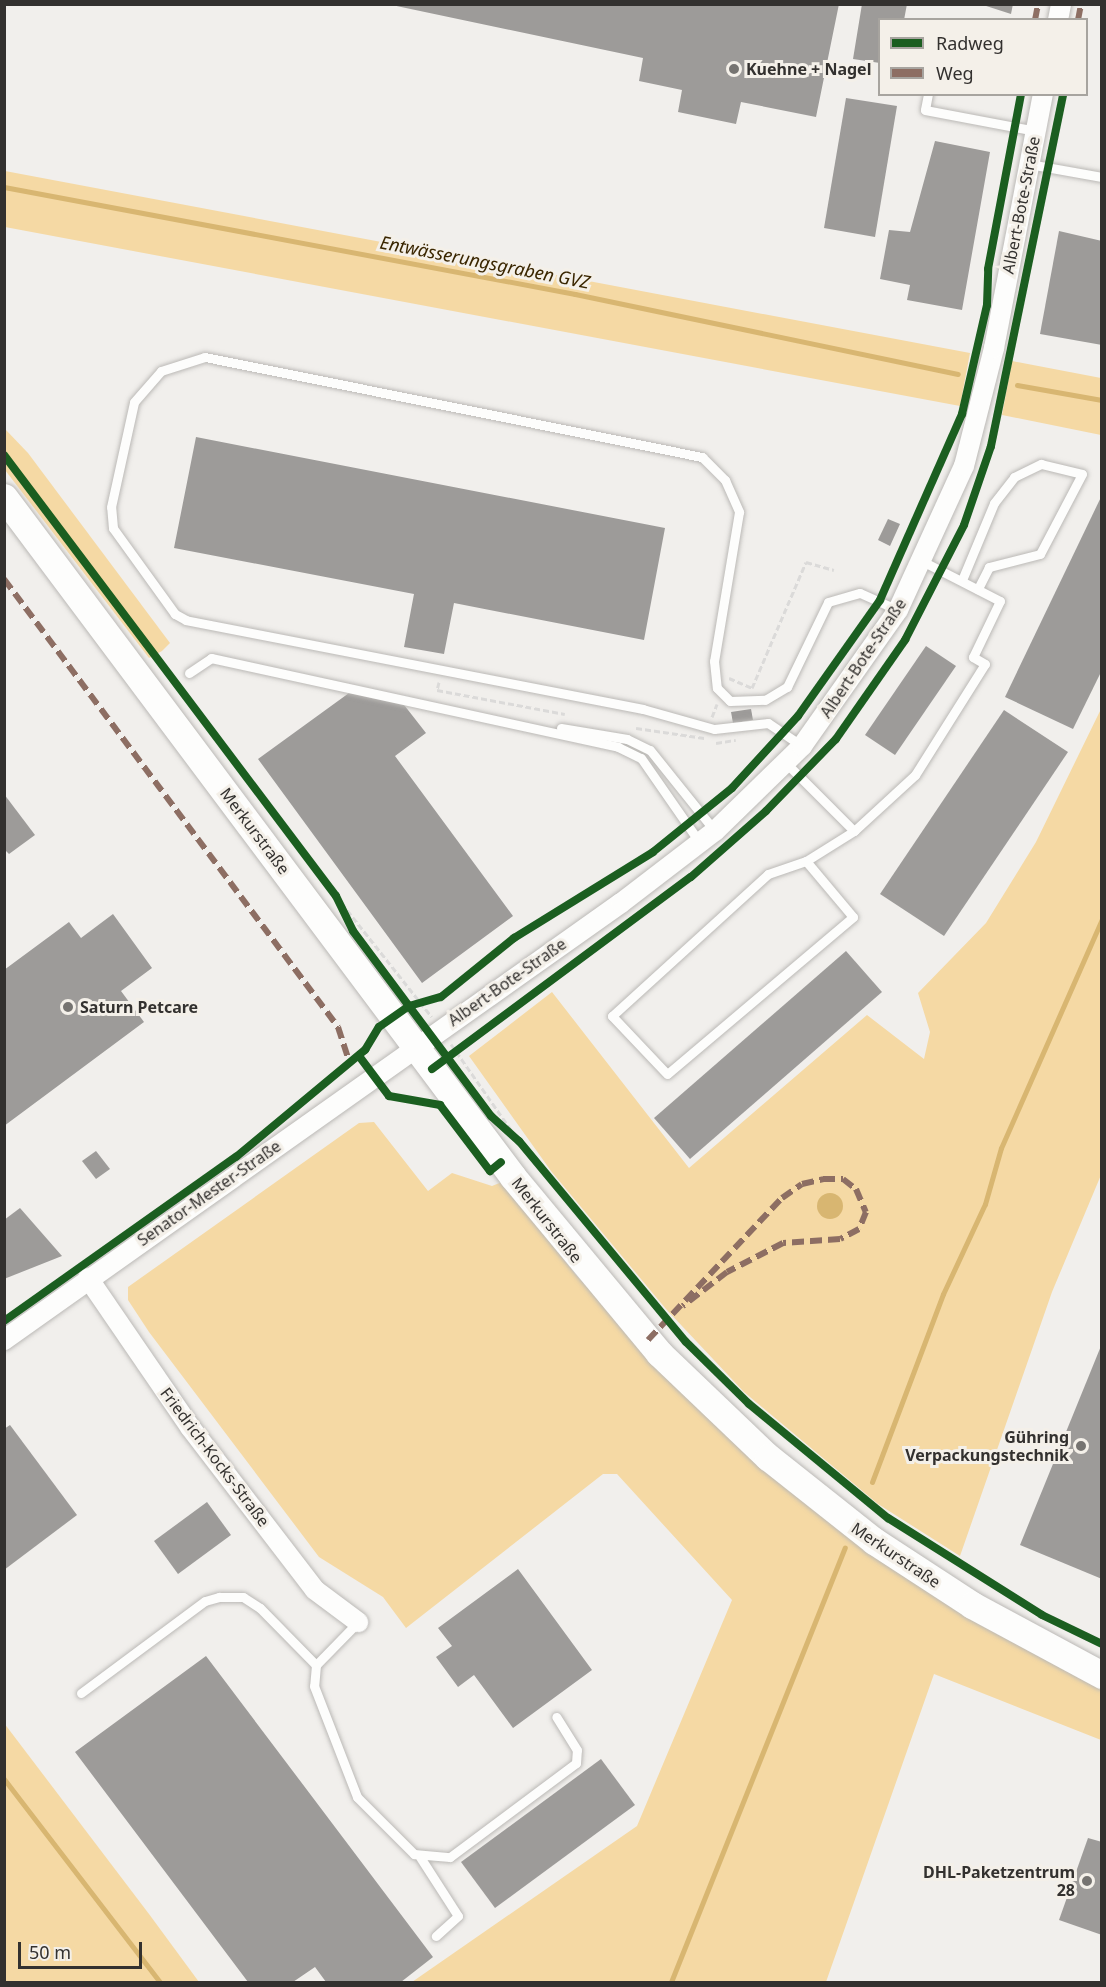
<!DOCTYPE html>
<meta charset="utf-8">
<style>
body{margin:0}
#map{position:relative;width:1106px;height:1987px;overflow:hidden;background:#f1efec;font-family:"Noto Sans",sans-serif}
div>[style]{position:absolute}
[style*='--x']{left:calc(var(--x)*1px);top:calc(var(--y)*1px);width:calc(var(--w)*1px);rotate:calc(var(--a)*1deg)}
.green>*{inset:0;background:#f5d9a4}
.water>*{inset:0;background:#d8b671}
.round{border-radius:50%}
.stream>*{height:5px;margin:-2.5px;padding:0 2.5px;transform-origin:2.5px;border-radius:2.5px;background:#d8b671}
.building>*{inset:0;background:#9d9b99}
.path>*{height:3px;margin-top:-1.5px;transform-origin:0;background:repeating-linear-gradient(90deg,#dbdad9 0 6px,transparent 0 9px)}
.roads{filter:drop-shadow(0 0 2px #bbb9b6) drop-shadow(0 0 2px #bbb9b6)}
.lane>*{height:9px;margin:-4.5px;padding:0 4.5px;transform-origin:4.5px;border-radius:4.5px;background:#fdfdfc}
.street>*{height:20px;margin:-10px;padding:0 10px;transform-origin:10px;border-radius:10px;background:#fdfdfc}
.secondary>*{height:27px;margin:-13.5px;padding:0 13.5px;transform-origin:13.5px;border-radius:13.5px;background:#fdfdfc}
.quiet>*{height:6px;margin-top:-3px;transform-origin:0;background:repeating-linear-gradient(90deg,#8d6e63 0 12px,transparent 0 18px)}
.cycleway>*{height:8px;margin:-4px;padding:0 4px;transform-origin:4px;border-radius:4px;background:#1b5e20}
.dots>*{width:16px;height:16px;translate:-50% -50%;box-sizing:border-box;border:3px solid #f4f0e9;border-radius:50%}
span{translate:-50% -50%;white-space:nowrap;text-align:center;line-height:1.15;-webkit-text-stroke:6px #f4f0e9;paint-order:stroke}
.poi-label{font-size:16px;color:#33312f;font-weight:700}
.left{translate:0 -50%;text-align:left}
.right{translate:-100% -50%;text-align:right}
.street-label{font-size:16px;color:#33312f}
.water-label{font-size:18px;color:#3a2600;font-style:italic}
.frame{position:absolute;inset:0;border:6px solid #33312f;pointer-events:none}
.legend{position:absolute;left:878px;top:18px;width:210px;height:78px;box-sizing:border-box;background:#f4f0e9;border:2px solid #a7a49f;margin:0;padding:8px 10px;list-style:none;font-size:18px;color:#33312f}
.legend li{display:flex;align-items:center;gap:12px;height:30px}
.legend b{width:30px;border:2px solid #a7a49f}
.scale{position:absolute;left:18px;top:1942px;width:124px;height:27px;box-sizing:border-box;border:3px solid #33312f;border-top:0;padding-left:8px;font-size:18px;line-height:21px;white-space:nowrap;color:#33312f;-webkit-text-stroke:4px #f4f0e9;paint-order:stroke}
</style>
<div id="map">
<div class="green">
<div style="clip-path:polygon(5px 171px,970px 353px,960px 406px,5px 227px)"></div>
<div style="clip-path:polygon(1012px 361px,1101px 378px,1101px 435px,1002px 415px)"></div>
<div style="clip-path:polygon(5px 429px,28px 453px,170px 643px,162px 651px,149px 658px,5px 470px)"></div>
<div style="clip-path:polygon(1101px 709px,1101px 1175px,1052px 1292px,960px 1556px,878px 1504px,744px 1392px,666px 1309px,551px 1171px,469px 1056px,552px 992px,689px 1168px,867px 1015px,924px 1059px,930px 1032px,918px 993px,986px 923px,1036px 842px)"></div>
<div style="clip-path:polygon(374px 1122px,428px 1191px,452px 1173px,492px 1186px,502px 1182px,576px 1275px,692px 1399px,1101px 1683px,1101px 1740px,934px 1674px,826px 1982px,412px 1982px,637px 1826px,732px 1600px,617px 1474px,603px 1474px,406px 1628px,383px 1597px,319px 1557px,149px 1332px,128px 1300px,128px 1287px,359px 1123px)"></div>
<div style="clip-path:polygon(4px 1723px,149px 1914px,199px 1982px,5px 1982px)"></div>
</div>
<div class="water">
<div class="round" style="left:817px;top:1193px;width:26px;height:26px"></div>
</div>
<div class="stream">
<div style="--x:4;--y:187;--w:581;--a:10.61"></div>
<div style="--x:575;--y:294;--w:391;--a:11.8"></div>
<div style="--x:1017;--y:385;--w:86;--a:10"></div>
<div style="--x:872;--y:1482;--w:201;--a:-69.3"></div>
<div style="--x:943;--y:1294;--w:99;--a:-65"></div>
<div style="--x:985;--y:1204;--w:58;--a:-74.1"></div>
<div style="--x:1001;--y:1148;--w:250;--a:-66.2"></div>
<div style="--x:4;--y:1779;--w:256;--a:52.5"></div>
<div style="--x:671;--y:1982;--w:468;--a:-68.2"></div>
</div>
<div class="building">
<div style="clip-path:polygon(387px 4px,839px 4px,816px 117px,741px 102px,736px 124px,678px 112px,682px 90px,639px 81px,643px 58px)"></div>
<div style="clip-path:polygon(862px 4px,907px 4px,904px 20px,880px 20px,880px 63px,853px 59px)"></div>
<div style="clip-path:polygon(980px 4px,1013px 4px,1011px 14px)"></div>
<div style="clip-path:polygon(846px 98px,897px 106px,875px 237px,824px 228px)"></div>
<div style="clip-path:polygon(935px 141px,990px 152px,962px 310px,907px 300px,910px 285px,880px 279px,889px 230px,910px 232px)"></div>
<div style="clip-path:polygon(1059px 231px,1102px 241px,1102px 345px,1040px 334px)"></div>
<div style="clip-path:polygon(196px 437px,665px 528px,644px 640px,454px 603px,444px 654px,404px 647px,414px 594px,174px 548px)"></div>
<div style="clip-path:polygon(1102px 495px,1102px 670px,1073px 729px,1005px 697px)"></div>
<div style="clip-path:polygon(888px 519px,900px 524px,890px 546px,878px 540px)"></div>
<div style="clip-path:polygon(926px 646px,956px 666px,895px 755px,865px 735px)"></div>
<div style="clip-path:polygon(349px 693px,401px 701px,426px 733px,395px 756px,513px 916px,422px 983px,258px 759px)"></div>
<div style="clip-path:polygon(751px 709px,753px 720px,733px 723px,731px 712px)"></div>
<div style="clip-path:polygon(1004px 710px,1068px 752px,944px 936px,880px 894px)"></div>
<div style="clip-path:polygon(4px 794px,35px 835px,9px 854px,4px 849px)"></div>
<div style="clip-path:polygon(113px 914px,152px 968px,121px 991px,144px 1022px,4px 1126px,4px 970px,69px 922px,81px 938px)"></div>
<div style="clip-path:polygon(846px 951px,882px 992px,690px 1159px,654px 1118px)"></div>
<div style="clip-path:polygon(96px 1151px,110px 1169px,96px 1179px,82px 1161px)"></div>
<div style="clip-path:polygon(20px 1208px,62px 1256px,4px 1279px,4px 1220px)"></div>
<div style="clip-path:polygon(1101px 1346px,1102px 1346px,1102px 1579px,1020px 1545px)"></div>
<div style="clip-path:polygon(10px 1425px,77px 1515px,4px 1570px,4px 1429px)"></div>
<div style="clip-path:polygon(207px 1502px,231px 1535px,178px 1574px,154px 1541px)"></div>
<div style="clip-path:polygon(518px 1569px,592px 1670px,513px 1728px,474px 1675px,458px 1687px,436px 1657px,452px 1646px,438px 1628px)"></div>
<div style="clip-path:polygon(206px 1656px,433px 1957px,401px 1982px,326px 1982px,315px 1967px,293px 1982px,248px 1982px,75px 1752px)"></div>
<div style="clip-path:polygon(601px 1759px,635px 1805px,495px 1908px,461px 1862px)"></div>
<div style="clip-path:polygon(1088px 1838px,1102px 1842px,1102px 1935px,1059px 1920px)"></div>
</div>
<div class="path">
<div style="--x:729;--y:678;--w:25;--a:23"></div>
<div style="--x:752;--y:688;--w:137;--a:-66.8"></div>
<div style="--x:806;--y:562;--w:29;--a:16"></div>
<div style="--x:439;--y:682;--w:8;--a:104"></div>
<div style="--x:437;--y:690;--w:130;--a:10.6"></div>
<div style="--x:712;--y:717;--w:14;--a:-69"></div>
<div style="--x:636;--y:728;--w:69;--a:8.4"></div>
<div style="--x:716;--y:743;--w:20;--a:-9"></div>
<div style="--x:336;--y:896;--w:154;--a:51.6"></div>
<div style="--x:451;--y:1044;--w:118;--a:55"></div>
</div>
<div class="roads">
<div class="lane">
<div style="--x:928;--y:94;--w:16;--a:101"></div>
<div style="--x:925;--y:110;--w:113;--a:10.7"></div>
<div style="--x:1029;--y:164;--w:74;--a:10.1"></div>
<div style="--x:962;--y:580;--w:83;--a:-67.4"></div>
<div style="--x:994;--y:503;--w:33;--a:-52"></div>
<div style="--x:1014;--y:477;--w:30;--a:-26"></div>
<div style="--x:1041;--y:464;--w:42;--a:13.7"></div>
<div style="--x:1082;--y:474;--w:90;--a:117.7"></div>
<div style="--x:1040;--y:554;--w:53;--a:165.7"></div>
<div style="--x:989;--y:567;--w:25;--a:117"></div>
<div style="--x:189;--y:673;--w:27;--a:-34"></div>
<div style="--x:211;--y:658;--w:417;--a:12.3"></div>
<div style="--x:618;--y:747;--w:25;--a:26"></div>
<div style="--x:641;--y:758;--w:103;--a:55.2"></div>
<div style="--x:561;--y:728;--w:67;--a:9.5"></div>
<div style="--x:627;--y:739;--w:25;--a:26"></div>
<div style="--x:650;--y:750;--w:104;--a:51.3"></div>
<div style="--x:802;--y:746;--w:41;--a:-145.9"></div>
<div style="--x:768;--y:723;--w:54;--a:173.7"></div>
<div style="--x:714;--y:729;--w:74;--a:-164.3"></div>
<div style="--x:643;--y:709;--w:466;--a:-169"></div>
<div style="--x:186;--y:620;--w:13;--a:-151"></div>
<div style="--x:175;--y:614;--w:106;--a:-125.8"></div>
<div style="--x:113;--y:528;--w:21;--a:-95"></div>
<div style="--x:111;--y:507;--w:107;--a:-77.6"></div>
<div style="--x:134;--y:402;--w:41;--a:-48.9"></div>
<div style="--x:161;--y:371;--w:46;--a:-17.7"></div>
<div style="--x:205;--y:357;--w:507;--a:11.38"></div>
<div style="--x:702;--y:457;--w:33;--a:45"></div>
<div style="--x:725;--y:480;--w:35;--a:66"></div>
<div style="--x:739;--y:512;--w:151;--a:99.5"></div>
<div style="--x:714;--y:661;--w:27;--a:84"></div>
<div style="--x:717;--y:688;--w:18;--a:45"></div>
<div style="--x:730;--y:701;--w:35;--a:-2"></div>
<div style="--x:765;--y:700;--w:26;--a:-31"></div>
<div style="--x:787;--y:687;--w:94;--a:-64.2"></div>
<div style="--x:828;--y:602;--w:33;--a:-16"></div>
<div style="--x:860;--y:593;--w:42;--a:24.1"></div>
<div style="--x:786;--y:763;--w:96;--a:45"></div>
<div style="--x:854;--y:831;--w:83;--a:-42.6"></div>
<div style="--x:915;--y:775;--w:131;--a:-57.8"></div>
<div style="--x:985;--y:664;--w:14;--a:-150"></div>
<div style="--x:973;--y:657;--w:62;--a:-64.3"></div>
<div style="--x:1000;--y:601;--w:85;--a:-152.8"></div>
<div style="--x:806;--y:861;--w:73;--a:50"></div>
<div style="--x:853;--y:917;--w:243;--a:139.8"></div>
<div style="--x:667;--y:1074;--w:80;--a:-133.5"></div>
<div style="--x:612;--y:1016;--w:211;--a:-42.3"></div>
<div style="--x:768;--y:874;--w:40;--a:-18.9"></div>
<div style="--x:806;--y:861;--w:57;--a:-32"></div>
<div style="--x:358;--y:1622;--w:60;--a:134.3"></div>
<div style="--x:316;--y:1665;--w:21;--a:95"></div>
<div style="--x:314;--y:1686;--w:119;--a:68.8"></div>
<div style="--x:357;--y:1797;--w:81;--a:45"></div>
<div style="--x:414;--y:1854;--w:36;--a:5"></div>
<div style="--x:450;--y:1857;--w:157;--a:-36.7"></div>
<div style="--x:576;--y:1763;--w:13;--a:-86"></div>
<div style="--x:577;--y:1750;--w:39;--a:-122"></div>
<div style="--x:81;--y:1693;--w:154;--a:-36.6"></div>
<div style="--x:205;--y:1601;--w:15;--a:-16"></div>
<div style="--x:219;--y:1597;--w:24;--a:0"></div>
<div style="--x:243;--y:1597;--w:20;--a:33"></div>
<div style="--x:260;--y:1608;--w:80;--a:45.5"></div>
<div style="--x:420;--y:1857;--w:70;--a:57.2"></div>
<div style="--x:458;--y:1916;--w:30;--a:138"></div>
</div>
<div class="street">
<div style="--x:1058;--y:20;--w:16;--a:-79"></div>
<div style="--x:88;--y:1278;--w:181;--a:55.6"></div>
<div style="--x:190;--y:1427;--w:205;--a:52.5"></div>
<div style="--x:315;--y:1590;--w:54;--a:36.7"></div>
<div style="--x:4;--y:1340;--w:756;--a:-35.31"></div>
<div style="--x:621;--y:903;--w:118;--a:-37.5"></div>
<div style="--x:715;--y:831;--w:122;--a:-44.3"></div>
<div style="--x:802;--y:746;--w:166;--a:-54.8"></div>
<div style="--x:898;--y:610;--w:158;--a:-65.4"></div>
<div style="--x:964;--y:466;--w:122;--a:-75.7"></div>
<div style="--x:994;--y:348;--w:259;--a:-79.1"></div>
</div>
<div class="secondary">
<div style="--x:4;--y:497;--w:849;--a:53.18"></div>
<div style="--x:513;--y:1177;--w:229;--a:50.3"></div>
<div style="--x:659;--y:1353;--w:151;--a:43.7"></div>
<div style="--x:768;--y:1457;--w:135;--a:38.4"></div>
<div style="--x:874;--y:1541;--w:117;--a:33.1"></div>
<div style="--x:972;--y:1605;--w:148;--a:28.3"></div>
</div>
</div>
<div class="quiet">
<div style="--x:1035;--y:20;--w:16;--a:-79"></div>
<div style="--x:1078;--y:20;--w:16;--a:-79"></div>
<div style="--x:4;--y:579;--w:559;--a:53.29"></div>
<div style="--x:338;--y:1027;--w:38;--a:72"></div>
<div style="--x:648;--y:1340;--w:195;--a:-46.7"></div>
<div style="--x:782;--y:1198;--w:24;--a:-35"></div>
<div style="--x:802;--y:1184;--w:22;--a:-13"></div>
<div style="--x:823;--y:1179;--w:20;--a:0"></div>
<div style="--x:843;--y:1179;--w:16;--a:38"></div>
<div style="--x:856;--y:1189;--w:25;--a:67"></div>
<div style="--x:866;--y:1212;--w:18;--a:112"></div>
<div style="--x:859;--y:1229;--w:21;--a:152"></div>
<div style="--x:840;--y:1239;--w:57;--a:176"></div>
<div style="--x:783;--y:1243;--w:63;--a:152.6"></div>
<div style="--x:727;--y:1272;--w:56;--a:142.3"></div>
</div>
<div class="cycleway">
<div style="--x:4;--y:455;--w:552;--a:53.03"></div>
<div style="--x:336;--y:896;--w:39;--a:64"></div>
<div style="--x:353;--y:931;--w:231;--a:53.3"></div>
<div style="--x:491;--y:1116;--w:38;--a:42"></div>
<div style="--x:519;--y:1141;--w:261;--a:50.3"></div>
<div style="--x:686;--y:1342;--w:88;--a:44.5"></div>
<div style="--x:749;--y:1404;--w:180;--a:39.4"></div>
<div style="--x:888;--y:1518;--w:182;--a:32.2"></div>
<div style="--x:1042;--y:1615;--w:67;--a:25.8"></div>
<div style="--x:359;--y:1056;--w:50;--a:53.1"></div>
<div style="--x:389;--y:1096;--w:52;--a:10"></div>
<div style="--x:440;--y:1105;--w:83;--a:52.9"></div>
<div style="--x:490;--y:1171;--w:14;--a:-39"></div>
<div style="--x:432;--y:1069;--w:322;--a:-36.6"></div>
<div style="--x:691;--y:877;--w:100;--a:-41.3"></div>
<div style="--x:766;--y:811;--w:100;--a:-45.8"></div>
<div style="--x:836;--y:739;--w:121;--a:-55.1"></div>
<div style="--x:905;--y:640;--w:129;--a:-62.8"></div>
<div style="--x:964;--y:525;--w:83;--a:-71.1"></div>
<div style="--x:991;--y:446;--w:359;--a:-78.4"></div>
<div style="--x:4;--y:1321;--w:284;--a:-35.3"></div>
<div style="--x:236;--y:1157;--w:168;--a:-39.7"></div>
<div style="--x:365;--y:1050;--w:27;--a:-59"></div>
<div style="--x:379;--y:1027;--w:37;--a:-35"></div>
<div style="--x:409;--y:1006;--w:33;--a:-16"></div>
<div style="--x:441;--y:997;--w:94;--a:-38.9"></div>
<div style="--x:514;--y:938;--w:163;--a:-31.7"></div>
<div style="--x:653;--y:852;--w:102;--a:-39"></div>
<div style="--x:732;--y:788;--w:98;--a:-47.5"></div>
<div style="--x:798;--y:716;--w:142;--a:-54.7"></div>
<div style="--x:880;--y:600;--w:203;--a:-66.2"></div>
<div style="--x:962;--y:414;--w:112;--a:-77.1"></div>
<div style="--x:987;--y:305;--w:36;--a:-88"></div>
<div style="--x:988;--y:269;--w:178;--a:-79.3"></div>
</div>
<div class="dots">
<div style="left:734px;top:69px;background:#767471"></div>
<div style="left:68px;top:1007px;background:#767471"></div>
<div style="left:1081px;top:1446px;background:#767471"></div>
<div style="left:1087px;top:1881px;background:#767471"></div>
</div>
<div class="poi-label">
<span class="left" style="left:746px;top:69px">Kuehne + Nagel</span>
<span class="left" style="left:80px;top:1007px">Saturn Petcare</span>
<span class="right" style="left:1069px;top:1446px">Gühring<br>Verpackungstechnik</span>
<span class="right" style="left:1075px;top:1881px">DHL-Paketzentrum<br>28</span>
</div>
<div class="street-label">
<span style="left:1021px;top:205px;rotate:-79deg">Albert-Bote-Straße</span>
<span style="left:863px;top:658px;rotate:-56deg">Albert-Bote-Straße</span>
<span style="left:255px;top:831px;rotate:53deg">Merkurstraße</span>
<span style="left:507px;top:982px;rotate:-35deg">Albert-Bote-Straße</span>
<span style="left:209px;top:1193px;rotate:-35deg">Senator-Mester-Straße</span>
<span style="left:547px;top:1220px;rotate:52deg">Merkurstraße</span>
<span style="left:215px;top:1457px;rotate:53deg">Friedrich-Kocks-Straße</span>
<span style="left:896px;top:1555px;rotate:34deg">Merkurstraße</span>
</div>
<div class="water-label">
<span style="left:485px;top:262px;rotate:11deg">Entwässerungsgraben GVZ</span>
</div>
<div class="frame"></div>
<ul class="legend">
<li><b style="height:8px;background:#1b5e20"></b>Radweg</li>
<li><b style="height:8px;background:#8d6e63"></b>Weg</li>
</ul>
<div class="scale">50 m</div>
</div>
